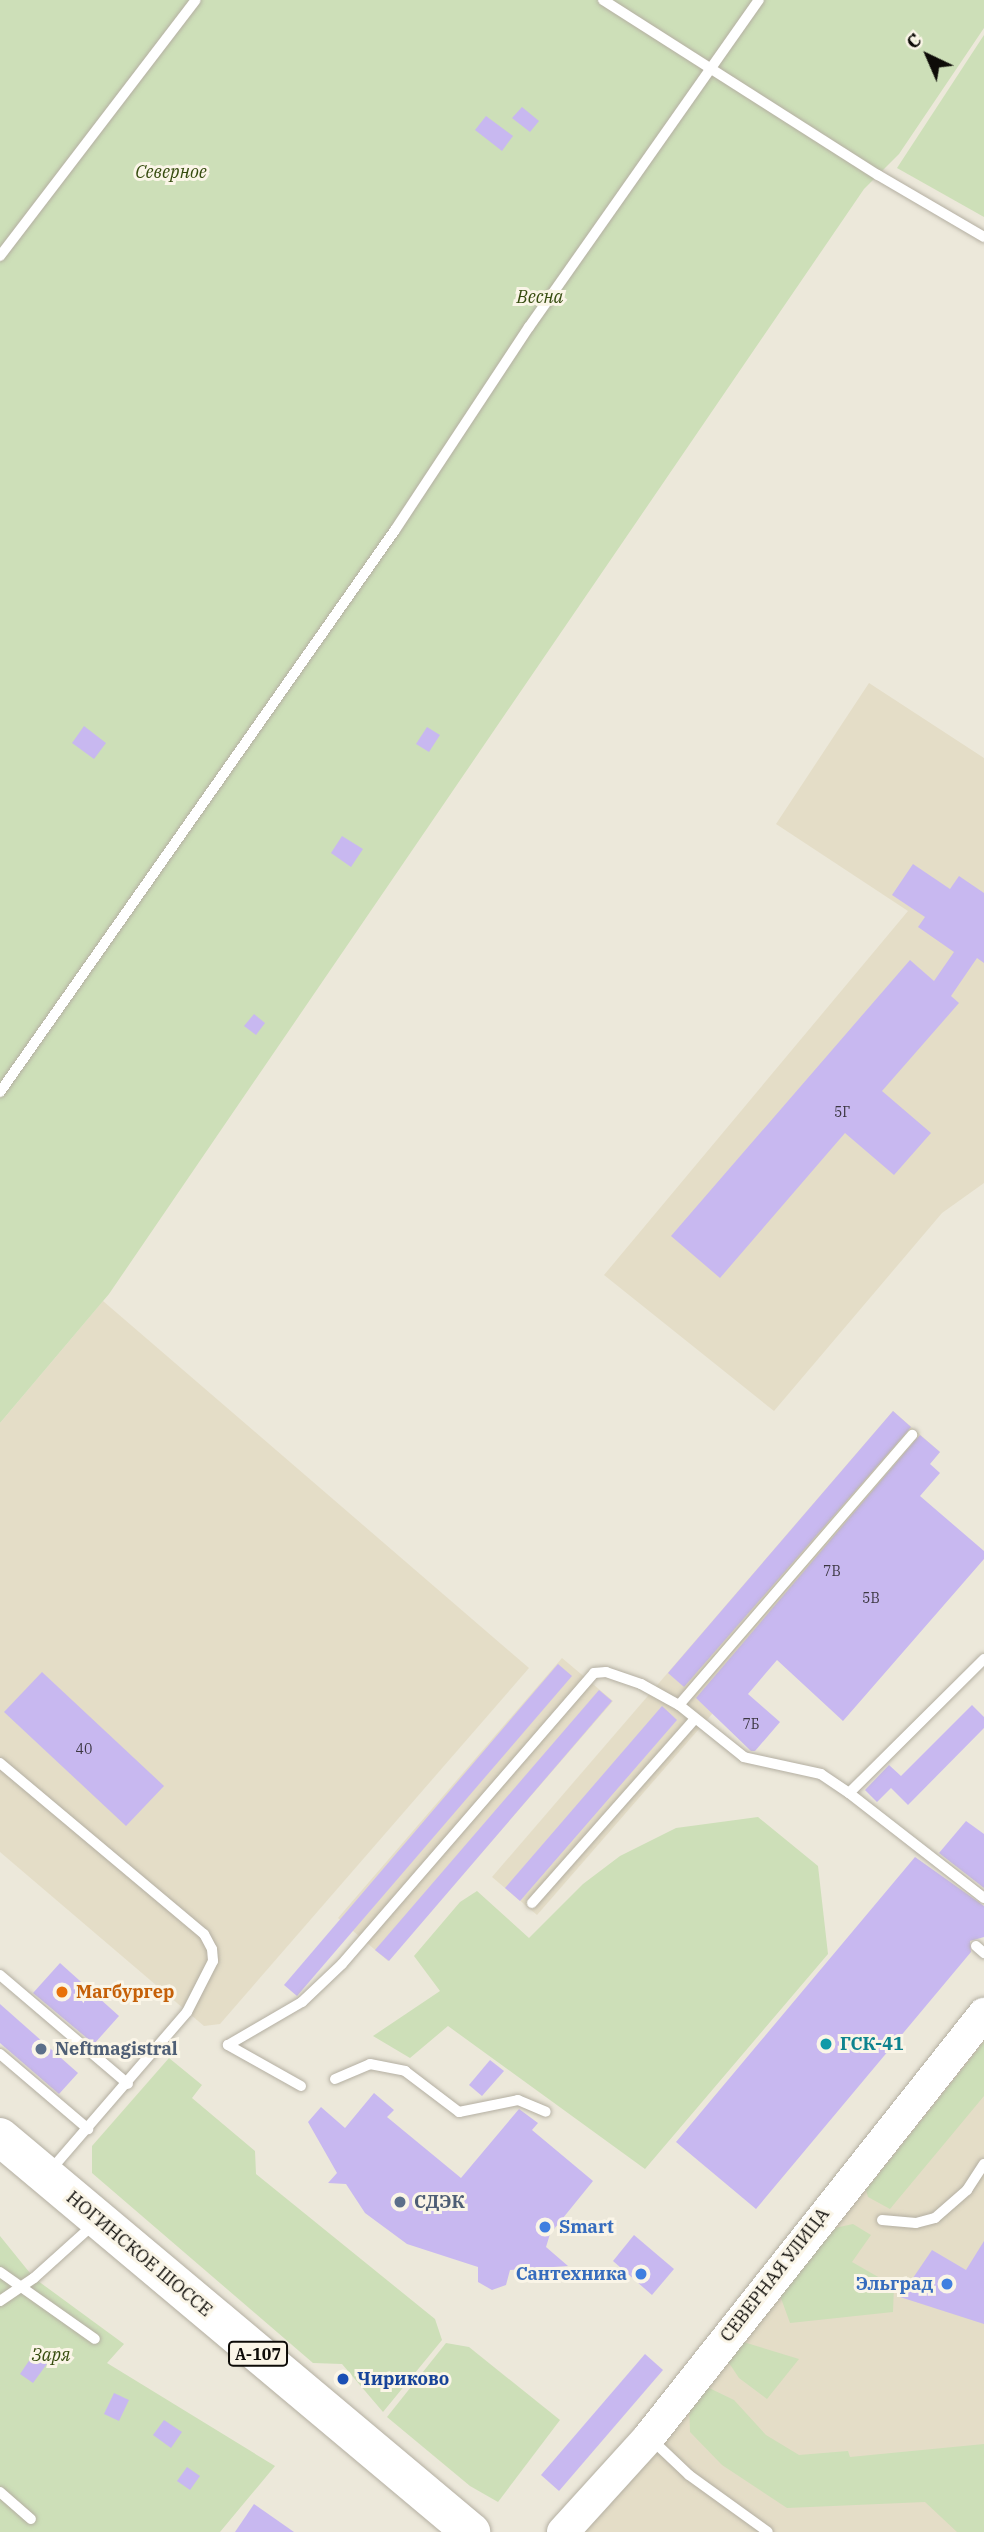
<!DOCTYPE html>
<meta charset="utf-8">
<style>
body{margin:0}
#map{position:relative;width:984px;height:2532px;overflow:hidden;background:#ece8da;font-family:"IBM Plex Serif",serif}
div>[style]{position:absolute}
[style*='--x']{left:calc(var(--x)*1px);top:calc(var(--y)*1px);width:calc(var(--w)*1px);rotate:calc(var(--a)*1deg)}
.built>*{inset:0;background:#e4ddc7}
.green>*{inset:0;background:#cddfb8}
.building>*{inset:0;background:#c8b8f0}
.roads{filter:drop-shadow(0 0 2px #b4afa2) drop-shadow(0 0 2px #b4afa2)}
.lane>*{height:10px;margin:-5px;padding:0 5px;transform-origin:5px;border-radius:5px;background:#fff}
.secondary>*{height:32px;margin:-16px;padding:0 16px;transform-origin:16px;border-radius:16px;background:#fff}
.highway>*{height:38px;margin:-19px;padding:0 19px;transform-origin:19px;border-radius:19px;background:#fff}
.dots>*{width:19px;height:19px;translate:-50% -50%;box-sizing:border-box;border:4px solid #faf5e7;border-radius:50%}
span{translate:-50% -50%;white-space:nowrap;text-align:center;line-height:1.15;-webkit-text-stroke:6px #faf5e7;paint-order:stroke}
.number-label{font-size:14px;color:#3c3742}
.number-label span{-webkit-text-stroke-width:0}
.shield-label span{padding:2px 5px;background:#faf5e7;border:2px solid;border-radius:5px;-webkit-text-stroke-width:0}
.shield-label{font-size:16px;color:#0e0c08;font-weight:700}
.park-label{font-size:18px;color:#364c0f;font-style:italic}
.food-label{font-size:18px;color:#c56008;font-weight:700}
.left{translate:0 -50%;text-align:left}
.culture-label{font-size:18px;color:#0d838f;font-weight:700}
.service-label{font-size:18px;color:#4e5e75;font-weight:700}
.shop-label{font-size:18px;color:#366cbe;font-weight:700}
.right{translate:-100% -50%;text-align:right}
.street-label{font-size:18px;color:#0e0c08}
.transit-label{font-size:18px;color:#164399;font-weight:700}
.north{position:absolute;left:893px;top:21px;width:70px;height:70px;-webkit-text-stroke:5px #faf5e7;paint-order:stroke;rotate:316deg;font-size:19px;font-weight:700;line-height:28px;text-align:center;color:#0e0c08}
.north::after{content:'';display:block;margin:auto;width:24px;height:32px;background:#0e0c08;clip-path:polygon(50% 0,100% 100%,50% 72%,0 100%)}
</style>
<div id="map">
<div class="built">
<div style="clip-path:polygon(869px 683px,984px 758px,984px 1183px,942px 1213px,774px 1411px,604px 1275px,908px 911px,776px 824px)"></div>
<div style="clip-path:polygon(103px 1301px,529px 1668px,220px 2024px,204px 2026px,0 1852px,0 1423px)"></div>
<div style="clip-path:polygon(893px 1411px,940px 1452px,537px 1915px,492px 1877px)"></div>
<div style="clip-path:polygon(562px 1658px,613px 1701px,388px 1961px,338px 1918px)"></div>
<div style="clip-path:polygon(984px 2014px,984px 2532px,563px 2532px)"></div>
</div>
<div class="green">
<div style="clip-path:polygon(0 0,984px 0,984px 28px,899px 154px,864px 189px,109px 1294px,0 1423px)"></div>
<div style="clip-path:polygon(984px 35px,984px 217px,897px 168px)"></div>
<div style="clip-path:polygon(758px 1817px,818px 1866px,828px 1954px,645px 2169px,448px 2026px,410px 2058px,373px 2036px,440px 1991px,414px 1956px,460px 1902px,477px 1891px,529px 1938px,583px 1884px,620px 1856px,676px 1828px)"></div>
<div style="clip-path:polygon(984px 2042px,984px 2096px,890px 2209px,868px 2197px,866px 2190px)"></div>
<div style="clip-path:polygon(169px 2058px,202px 2085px,192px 2098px,255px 2151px,256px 2174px,435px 2319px,442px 2340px,383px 2412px,342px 2364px,313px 2363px,92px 2173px,92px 2146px)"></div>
<div style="clip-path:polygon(853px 2224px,871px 2235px,852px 2262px,894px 2286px,893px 2312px,790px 2323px,778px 2290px,817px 2232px)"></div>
<div style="clip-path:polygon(0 2236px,34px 2278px,124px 2344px,107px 2363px,275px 2466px,220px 2532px,0 2532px)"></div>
<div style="clip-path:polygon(740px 2341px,799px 2359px,767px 2399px,739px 2378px,727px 2360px)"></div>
<div style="clip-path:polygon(446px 2343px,469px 2347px,560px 2420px,498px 2502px,470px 2486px,387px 2417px)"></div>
<div style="clip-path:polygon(705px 2386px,734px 2400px,766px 2435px,799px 2455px,848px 2451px,850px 2457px,984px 2444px,984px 2532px,957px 2532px,925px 2502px,787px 2508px,722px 2465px,690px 2432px,689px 2401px)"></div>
</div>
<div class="building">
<div style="clip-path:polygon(522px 107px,539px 121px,530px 132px,512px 118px)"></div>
<div style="clip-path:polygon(486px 116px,513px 136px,502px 151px,475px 130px)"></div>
<div style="clip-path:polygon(84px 726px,106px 743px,94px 759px,72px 743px)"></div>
<div style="clip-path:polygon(427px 727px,440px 735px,429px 752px,416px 744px)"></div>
<div style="clip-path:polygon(342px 836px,363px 849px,351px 867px,331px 853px)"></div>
<div style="clip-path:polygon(913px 864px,950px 889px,959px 876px,984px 893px,984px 963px,977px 958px,951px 996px,959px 1003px,882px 1091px,931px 1133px,894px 1175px,845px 1133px,720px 1278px,671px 1236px,910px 960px,934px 981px,954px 952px,918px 927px,925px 917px,892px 895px)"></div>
<div style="clip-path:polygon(254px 1014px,265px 1023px,256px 1035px,244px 1026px)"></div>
<div style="clip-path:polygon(893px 1411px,911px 1427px,684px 1687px,668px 1673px)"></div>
<div style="clip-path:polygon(920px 1435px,940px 1452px,930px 1464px,940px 1473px,920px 1496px,984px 1551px,984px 1559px,843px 1721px,777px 1660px,748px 1694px,780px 1722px,755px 1751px,751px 1751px,696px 1698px)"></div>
<div style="clip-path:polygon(558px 1664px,572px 1676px,297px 1996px,284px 1985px)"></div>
<div style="clip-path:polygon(42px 1672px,164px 1786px,126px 1826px,4px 1712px)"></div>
<div style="clip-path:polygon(599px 1690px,612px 1701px,389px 1961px,375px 1950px)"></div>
<div style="clip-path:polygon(972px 1705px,984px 1717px,984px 1728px,908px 1805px,891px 1788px,877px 1802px,865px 1790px,889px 1765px,901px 1776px)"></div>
<div style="clip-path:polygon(662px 1706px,677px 1720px,520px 1901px,505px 1888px)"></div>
<div style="clip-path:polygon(966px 1821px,984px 1834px,984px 1888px,939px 1853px)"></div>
<div style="clip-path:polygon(915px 1857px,984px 1906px,984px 1937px,970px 1941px,971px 1952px,756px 2209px,676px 2142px)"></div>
<div style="clip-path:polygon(60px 1963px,119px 2016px,94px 2044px,33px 1993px)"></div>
<div style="clip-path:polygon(0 2004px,78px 2073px,59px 2094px,0 2043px)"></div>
<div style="clip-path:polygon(490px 2060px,504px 2071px,482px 2096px,469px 2085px)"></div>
<div style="clip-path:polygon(374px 2093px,394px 2110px,387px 2117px,461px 2178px,519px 2109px,538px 2123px,532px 2130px,593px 2181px,550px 2234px,546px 2247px,568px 2266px,510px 2270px,506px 2285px,492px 2290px,478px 2282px,478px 2267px,407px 2244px,365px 2213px,346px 2184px,328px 2183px,337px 2173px,308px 2122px,321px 2107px,345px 2128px)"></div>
<div style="clip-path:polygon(634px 2235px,674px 2269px,652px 2295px,613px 2261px)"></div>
<div style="clip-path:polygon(984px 2241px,984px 2324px,900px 2297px,932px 2250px,966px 2270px)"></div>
<div style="clip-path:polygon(35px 2352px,49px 2361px,33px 2383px,20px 2374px)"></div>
<div style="clip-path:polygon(645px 2354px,663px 2370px,559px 2491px,541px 2475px)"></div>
<div style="clip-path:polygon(114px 2393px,129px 2400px,119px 2421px,104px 2414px)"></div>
<div style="clip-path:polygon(164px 2420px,182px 2432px,171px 2448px,153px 2435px)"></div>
<div style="clip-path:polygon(187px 2467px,200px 2476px,190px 2490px,177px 2481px)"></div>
<div style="clip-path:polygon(254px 2504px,294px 2532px,235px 2532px)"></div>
</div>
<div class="roads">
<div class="lane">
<div style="--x:603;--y:0;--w:326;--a:32.5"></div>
<div style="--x:878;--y:175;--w:123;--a:30.3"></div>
<div style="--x:0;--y:256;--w:322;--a:-52.6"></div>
<div style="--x:0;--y:1092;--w:687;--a:-54.9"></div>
<div style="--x:395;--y:530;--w:243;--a:-56.6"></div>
<div style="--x:529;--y:327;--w:400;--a:-54.9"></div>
<div style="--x:984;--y:1659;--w:190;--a:135.2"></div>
<div style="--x:849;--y:1793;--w:171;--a:37.9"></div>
<div style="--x:0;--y:1763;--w:266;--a:40"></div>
<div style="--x:204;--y:1934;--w:17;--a:62"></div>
<div style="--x:212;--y:1949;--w:12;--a:85"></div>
<div style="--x:213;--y:1961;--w:57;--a:117"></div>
<div style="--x:187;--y:2012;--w:211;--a:130.8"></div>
<div style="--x:849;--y:1793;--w:34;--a:-146"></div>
<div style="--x:821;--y:1774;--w:79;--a:-167.6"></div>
<div style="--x:744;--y:1757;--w:83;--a:-141.3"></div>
<div style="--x:679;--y:1705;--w:357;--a:-49.2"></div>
<div style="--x:532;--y:1903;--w:246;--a:-48.5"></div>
<div style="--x:976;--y:1946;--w:11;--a:41"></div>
<div style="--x:0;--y:1975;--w:168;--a:40.4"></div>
<div style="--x:0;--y:2054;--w:116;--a:40.4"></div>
<div style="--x:335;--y:2079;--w:38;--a:-23"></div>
<div style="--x:370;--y:2064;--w:36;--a:11"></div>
<div style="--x:405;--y:2071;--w:68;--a:37.2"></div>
<div style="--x:459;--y:2112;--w:60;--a:-11.5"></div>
<div style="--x:518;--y:2100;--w:30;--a:23"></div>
<div style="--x:301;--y:2086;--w:84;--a:-150.7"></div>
<div style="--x:228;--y:2045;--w:86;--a:-30.2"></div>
<div style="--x:302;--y:2002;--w:55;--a:-43.5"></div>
<div style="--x:342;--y:1964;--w:385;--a:-49.1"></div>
<div style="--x:594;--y:1673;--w:12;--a:-5"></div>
<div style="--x:606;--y:1672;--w:37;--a:19"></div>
<div style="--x:641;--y:1684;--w:43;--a:28.9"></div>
<div style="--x:882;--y:2220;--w:34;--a:5"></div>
<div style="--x:916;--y:2223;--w:20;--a:-15"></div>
<div style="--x:935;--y:2218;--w:43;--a:-41.2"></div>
<div style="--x:967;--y:2190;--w:31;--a:-57"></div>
<div style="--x:0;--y:2272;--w:116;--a:35.2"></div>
<div style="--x:0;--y:2301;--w:41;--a:-34.1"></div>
<div style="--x:34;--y:2278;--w:82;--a:-42"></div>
<div style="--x:650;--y:2438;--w:54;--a:43.5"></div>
<div style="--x:689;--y:2475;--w:97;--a:35.8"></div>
<div style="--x:0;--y:2492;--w:41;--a:41.1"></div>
</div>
<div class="secondary">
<div style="--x:563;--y:2532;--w:128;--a:-47.8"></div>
<div style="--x:649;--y:2437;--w:540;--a:-51.62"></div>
</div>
<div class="highway">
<div style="--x:0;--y:2137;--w:615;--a:39.98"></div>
</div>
</div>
<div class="dots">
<div style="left:62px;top:1992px;background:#e8710a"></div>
<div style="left:826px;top:2044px;background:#0f9aa8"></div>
<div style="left:41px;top:2049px;background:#5c6f8a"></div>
<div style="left:400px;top:2202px;background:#5c6f8a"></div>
<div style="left:545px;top:2227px;background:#3f7fe0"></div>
<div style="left:641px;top:2274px;background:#3f7fe0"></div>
<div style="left:947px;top:2284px;background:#3f7fe0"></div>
<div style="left:343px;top:2379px;background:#1a4fb4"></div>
</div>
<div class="number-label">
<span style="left:842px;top:1112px">5Г</span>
<span style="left:832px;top:1571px">7В</span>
<span style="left:871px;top:1598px">5В</span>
<span style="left:751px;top:1724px">7Б</span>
<span style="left:84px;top:1749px">40</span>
</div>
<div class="shield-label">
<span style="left:258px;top:2354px">А-107</span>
</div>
<div class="park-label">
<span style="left:171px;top:172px">Северное</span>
<span style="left:540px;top:297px">Весна</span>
<span style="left:51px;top:2355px">Заря</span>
</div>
<div class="food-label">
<span class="left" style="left:76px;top:1992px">Магбургер</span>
</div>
<div class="culture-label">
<span class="left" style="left:840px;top:2044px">ГСК-41</span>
</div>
<div class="service-label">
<span class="left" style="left:55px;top:2049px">Neftmagistral</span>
<span class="left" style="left:414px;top:2202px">СДЭК</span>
</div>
<div class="shop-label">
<span class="left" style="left:559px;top:2227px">Smart</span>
<span class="right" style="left:627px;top:2274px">Сантехника</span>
<span class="right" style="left:933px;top:2284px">Эльград</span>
</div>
<div class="street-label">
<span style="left:139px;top:2254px;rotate:40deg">НОГИНСКОЕ ШОССЕ</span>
<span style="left:775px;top:2275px;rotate:-52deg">СЕВЕРНАЯ УЛИЦА</span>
</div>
<div class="transit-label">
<span class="left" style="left:357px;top:2379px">Чириково</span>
</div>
<div class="north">С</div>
</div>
